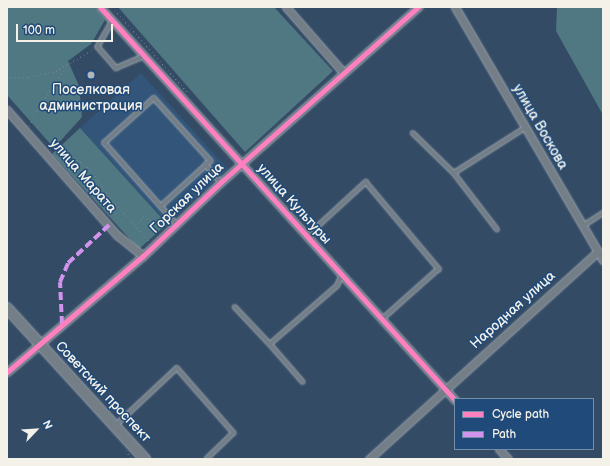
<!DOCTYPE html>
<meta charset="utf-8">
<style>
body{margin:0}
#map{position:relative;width:610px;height:466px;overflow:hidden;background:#344b65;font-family:"Balsamiq Sans",sans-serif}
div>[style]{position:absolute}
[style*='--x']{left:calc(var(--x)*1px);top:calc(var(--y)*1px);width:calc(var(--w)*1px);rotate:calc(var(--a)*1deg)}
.built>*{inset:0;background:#325579}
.green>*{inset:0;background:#507882}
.path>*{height:1px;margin-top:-0.5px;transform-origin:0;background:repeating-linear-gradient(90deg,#78838f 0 1px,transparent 0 4px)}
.roads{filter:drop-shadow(0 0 1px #9ba5af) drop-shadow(0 0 1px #9ba5af)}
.lane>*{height:3.5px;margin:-1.75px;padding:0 1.75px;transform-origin:1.75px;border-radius:1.75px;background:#737e87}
.street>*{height:7px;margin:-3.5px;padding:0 3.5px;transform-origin:3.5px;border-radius:3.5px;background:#737e87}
.secondary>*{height:10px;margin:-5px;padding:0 5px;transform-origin:5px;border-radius:5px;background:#737e87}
.quiet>*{height:4px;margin-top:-2px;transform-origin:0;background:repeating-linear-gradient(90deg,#d193ec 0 8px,transparent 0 12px)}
.cycleway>*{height:5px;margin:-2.5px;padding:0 2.5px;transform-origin:2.5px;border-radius:2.5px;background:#ff80c0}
.dots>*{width:11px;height:11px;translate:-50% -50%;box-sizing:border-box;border:2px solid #1f4a7a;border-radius:50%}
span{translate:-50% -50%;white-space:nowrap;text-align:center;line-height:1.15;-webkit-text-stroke:3px #1f4a7a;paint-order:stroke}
.poi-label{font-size:14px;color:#f4f1e8}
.street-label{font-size:14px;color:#f4f1e8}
.frame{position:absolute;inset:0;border:8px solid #f4f1e8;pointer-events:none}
.legend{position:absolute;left:454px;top:398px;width:140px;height:52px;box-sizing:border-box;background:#1f4a7a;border:1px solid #748da6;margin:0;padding:5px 7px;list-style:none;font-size:12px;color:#f4f1e8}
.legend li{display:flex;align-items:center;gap:8px;height:20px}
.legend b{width:20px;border:1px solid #748da6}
.north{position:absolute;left:16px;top:410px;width:40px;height:40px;-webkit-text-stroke:3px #1f4a7a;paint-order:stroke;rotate:65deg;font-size:11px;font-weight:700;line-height:16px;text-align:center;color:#f4f1e8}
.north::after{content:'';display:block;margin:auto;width:14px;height:18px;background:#f4f1e8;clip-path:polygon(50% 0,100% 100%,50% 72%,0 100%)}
.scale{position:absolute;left:16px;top:24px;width:97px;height:18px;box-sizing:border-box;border:2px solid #f4f1e8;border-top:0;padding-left:5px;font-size:12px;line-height:14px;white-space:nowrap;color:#f4f1e8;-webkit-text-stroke:3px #1f4a7a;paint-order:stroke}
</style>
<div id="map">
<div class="built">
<div style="clip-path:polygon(141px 73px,228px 169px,167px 224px,80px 128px)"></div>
</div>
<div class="green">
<div style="clip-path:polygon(7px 7px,94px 7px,105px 20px,91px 44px,68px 61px,79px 86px,82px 117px,54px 148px,7px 95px)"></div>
<div style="clip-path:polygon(118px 7px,274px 7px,333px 71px,245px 152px)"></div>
<div style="clip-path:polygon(557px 7px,603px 7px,603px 115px,556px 31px)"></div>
<div style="clip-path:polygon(80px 128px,167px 224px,139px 249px,52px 154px)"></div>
</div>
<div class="path">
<div style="--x:112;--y:7;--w:116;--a:48.5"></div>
<div style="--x:7;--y:77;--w:22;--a:0"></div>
<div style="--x:29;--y:77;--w:28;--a:-13"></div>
<div style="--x:56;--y:71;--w:44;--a:-30.1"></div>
<div style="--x:29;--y:126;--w:17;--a:-65"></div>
<div style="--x:36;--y:111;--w:52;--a:-56"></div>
<div style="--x:59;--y:158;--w:15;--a:-4"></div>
<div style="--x:74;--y:157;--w:24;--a:38"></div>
<div style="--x:93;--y:172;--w:31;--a:57"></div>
<div style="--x:110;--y:198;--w:58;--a:47.8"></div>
<div style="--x:135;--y:226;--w:12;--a:-48"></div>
<div style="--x:143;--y:217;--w:12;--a:20"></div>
<div style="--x:154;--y:221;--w:11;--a:45"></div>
<div style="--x:126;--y:450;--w:10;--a:61"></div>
</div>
<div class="roads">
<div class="lane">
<div style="--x:113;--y:21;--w:30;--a:120"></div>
<div style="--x:98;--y:47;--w:28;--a:49"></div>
<div style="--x:116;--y:68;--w:30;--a:-23"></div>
<div style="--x:413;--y:133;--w:57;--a:44.3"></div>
<div style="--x:454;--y:173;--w:84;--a:-32.4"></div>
<div style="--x:454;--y:173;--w:71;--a:52.5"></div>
<div style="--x:161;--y:206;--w:61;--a:-42.3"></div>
<div style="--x:176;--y:224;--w:108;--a:-131.6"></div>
<div style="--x:104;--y:143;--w:67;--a:-42"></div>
<div style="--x:154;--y:98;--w:85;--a:47.9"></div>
<div style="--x:211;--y:161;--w:6;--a:141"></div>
<div style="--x:206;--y:165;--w:23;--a:49"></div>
<div style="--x:583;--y:226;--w:24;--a:-33"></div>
<div style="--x:307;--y:236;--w:80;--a:-42.5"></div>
<div style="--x:366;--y:182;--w:114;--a:50"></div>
<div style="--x:439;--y:269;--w:75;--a:138.2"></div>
<div style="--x:235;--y:307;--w:51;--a:46.6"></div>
<div style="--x:270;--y:344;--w:89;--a:-40.9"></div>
<div style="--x:337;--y:286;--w:12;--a:-66"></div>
<div style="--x:270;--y:344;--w:50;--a:49"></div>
<div style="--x:116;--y:425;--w:83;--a:-43.1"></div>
<div style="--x:177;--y:368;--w:86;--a:48.8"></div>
<div style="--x:234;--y:433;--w:37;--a:136"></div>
</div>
<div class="street">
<div style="--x:100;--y:7;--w:530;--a:47.91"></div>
<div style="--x:286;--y:7;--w:86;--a:48.8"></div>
<div style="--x:455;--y:7;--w:293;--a:59.7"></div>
<div style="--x:7;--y:110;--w:167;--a:48.7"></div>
<div style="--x:117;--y:235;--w:33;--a:39"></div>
<div style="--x:7;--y:372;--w:179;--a:-40.5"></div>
<div style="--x:143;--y:256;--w:108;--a:-43.5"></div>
<div style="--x:221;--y:182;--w:264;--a:-41.6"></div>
<div style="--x:499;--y:449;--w:13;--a:48"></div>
<div style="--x:369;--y:459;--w:309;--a:-42.2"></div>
</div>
<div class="secondary">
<div style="--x:7;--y:308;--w:205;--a:47.6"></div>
</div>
</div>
<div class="quiet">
<div style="--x:62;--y:324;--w:42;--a:-92.7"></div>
<div style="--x:60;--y:282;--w:21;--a:-67"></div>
<div style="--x:68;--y:263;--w:56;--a:-42.8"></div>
</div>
<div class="cycleway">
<div style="--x:100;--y:7;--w:530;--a:47.91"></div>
<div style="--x:7;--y:372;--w:179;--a:-40.5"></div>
<div style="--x:143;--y:256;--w:108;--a:-43.5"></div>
<div style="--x:221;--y:182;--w:264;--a:-41.6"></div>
</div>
<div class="dots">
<div style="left:91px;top:75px;background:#b1b7ba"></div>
</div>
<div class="poi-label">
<span style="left:91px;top:98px">Поселковая<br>администрация</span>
</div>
<div class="street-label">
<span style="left:540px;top:127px;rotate:60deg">улица Воскова</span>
<span style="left:83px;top:176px;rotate:49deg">улица Марата</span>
<span style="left:187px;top:198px;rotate:-44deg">Горская улица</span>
<span style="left:294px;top:204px;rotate:48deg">улица Культуры</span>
<span style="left:513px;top:310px;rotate:-42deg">Народная улица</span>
<span style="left:103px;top:392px;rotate:47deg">Советский проспект</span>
</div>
<div class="frame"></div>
<ul class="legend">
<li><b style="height:5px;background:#ff80c0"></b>Cycle path</li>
<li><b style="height:5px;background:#d193ec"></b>Path</li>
</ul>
<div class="north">N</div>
<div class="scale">100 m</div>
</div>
